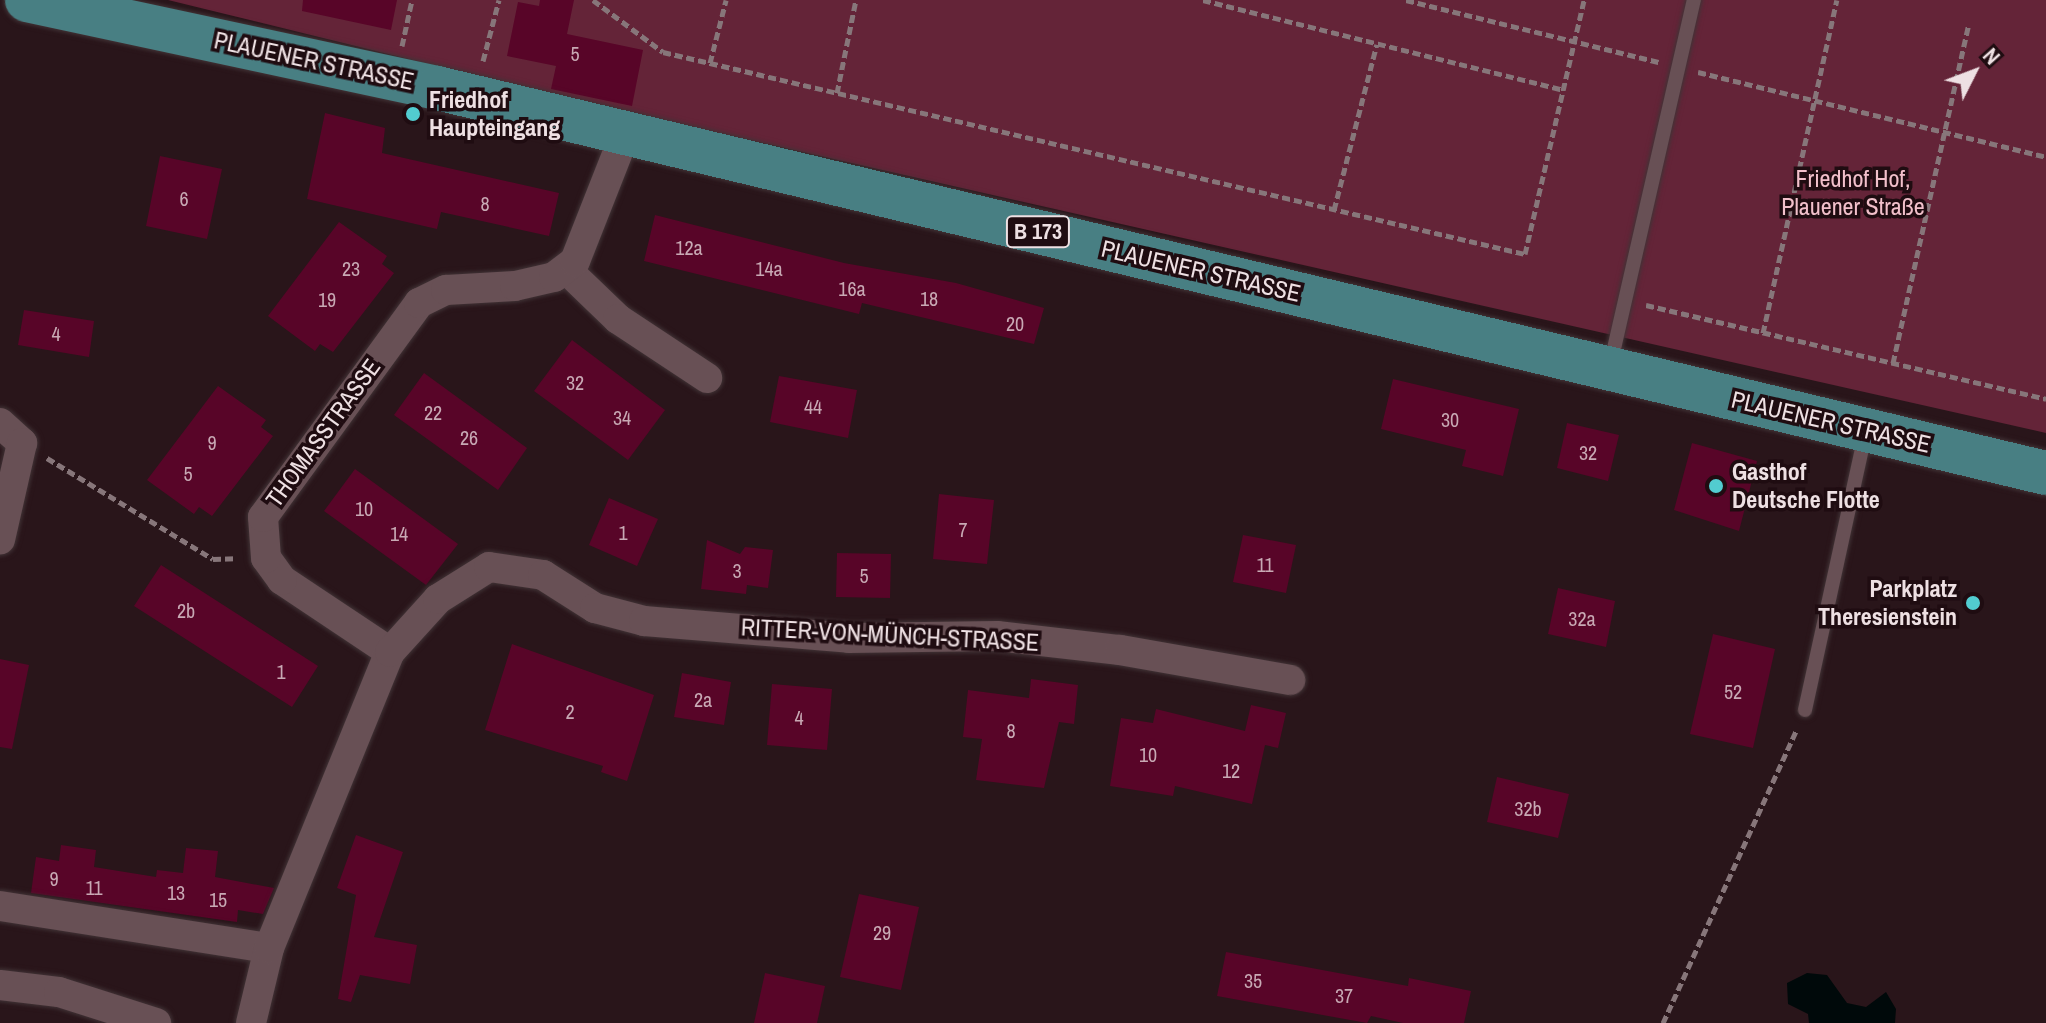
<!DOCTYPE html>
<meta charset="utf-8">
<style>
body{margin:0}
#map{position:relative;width:2046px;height:1023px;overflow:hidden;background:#29151a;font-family:"Archivo Narrow",sans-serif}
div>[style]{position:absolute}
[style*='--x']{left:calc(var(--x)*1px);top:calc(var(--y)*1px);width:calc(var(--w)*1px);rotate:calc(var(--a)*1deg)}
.green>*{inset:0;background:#642438}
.water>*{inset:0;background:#00090a}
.building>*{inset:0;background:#580528}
.path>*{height:5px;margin-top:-2.5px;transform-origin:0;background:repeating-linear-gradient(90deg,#87767a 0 8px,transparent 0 12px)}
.roads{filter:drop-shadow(0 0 2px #413336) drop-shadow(0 0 2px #413336)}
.lane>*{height:14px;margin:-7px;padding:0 7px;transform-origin:7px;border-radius:7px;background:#685055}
.street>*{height:30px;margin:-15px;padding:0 15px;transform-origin:15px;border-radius:15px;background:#685055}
.primary>*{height:44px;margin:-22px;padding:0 22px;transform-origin:22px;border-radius:22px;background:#487f83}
.dots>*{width:22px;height:22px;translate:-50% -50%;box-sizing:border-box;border:4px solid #1f0c11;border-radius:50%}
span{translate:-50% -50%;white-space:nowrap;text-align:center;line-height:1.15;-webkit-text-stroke:7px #1f0c11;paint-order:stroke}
.number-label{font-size:20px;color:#c8a9b4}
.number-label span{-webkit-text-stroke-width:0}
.shield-label span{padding:2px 6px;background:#1f0c11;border:2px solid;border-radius:6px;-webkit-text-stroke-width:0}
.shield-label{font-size:22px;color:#eee0e3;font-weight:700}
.street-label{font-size:24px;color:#eee0e3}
.poi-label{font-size:24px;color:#eee0e3;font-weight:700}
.left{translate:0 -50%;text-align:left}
.right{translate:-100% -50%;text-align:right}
.park-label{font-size:24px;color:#f2c0cb}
.north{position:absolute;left:1934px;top:32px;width:80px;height:80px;-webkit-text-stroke:6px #1f0c11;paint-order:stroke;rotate:48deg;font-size:22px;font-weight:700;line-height:32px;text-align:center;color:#eee0e3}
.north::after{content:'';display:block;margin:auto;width:28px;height:36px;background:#eee0e3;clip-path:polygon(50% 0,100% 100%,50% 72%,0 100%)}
</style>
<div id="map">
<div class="green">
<div style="clip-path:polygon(168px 0,2046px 0,2046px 433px,608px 108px)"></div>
</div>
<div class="water">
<div style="clip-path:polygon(1807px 973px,1827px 975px,1847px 1003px,1866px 1007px,1886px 992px,1896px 1009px,1895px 1023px,1809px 1023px,1808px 1014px,1788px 1004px,1787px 983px)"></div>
</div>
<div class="building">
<div style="clip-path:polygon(303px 0,397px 0,391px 30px,302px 11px)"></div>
<div style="clip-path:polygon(540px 0,574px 0,567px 34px,643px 50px,632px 106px,551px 89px,556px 66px,507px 56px,518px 2px,539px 6px)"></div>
<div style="clip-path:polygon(325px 113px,385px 128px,382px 153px,559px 193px,549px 236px,441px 212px,437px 229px,307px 199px)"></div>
<div style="clip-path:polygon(160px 156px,222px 169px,207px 239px,146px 226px)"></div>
<div style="clip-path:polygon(655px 215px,844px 263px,956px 283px,1044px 308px,1034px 344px,862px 303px,859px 314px,644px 261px)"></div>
<div style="clip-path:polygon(339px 222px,387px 256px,382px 264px,394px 273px,333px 352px,320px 344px,315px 351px,268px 316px)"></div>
<div style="clip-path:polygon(24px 310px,94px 321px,89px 357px,18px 345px)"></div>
<div style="clip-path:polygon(572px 340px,665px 410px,628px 460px,534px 391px)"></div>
<div style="clip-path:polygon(424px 373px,527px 448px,498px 490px,394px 415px)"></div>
<div style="clip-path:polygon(779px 376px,857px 390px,848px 438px,770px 422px)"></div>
<div style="clip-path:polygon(1393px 379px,1519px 409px,1503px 476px,1462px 466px,1466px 450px,1381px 429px)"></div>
<div style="clip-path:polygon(218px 386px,266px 420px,261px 427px,273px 436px,212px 516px,199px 507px,194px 514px,147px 480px)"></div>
<div style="clip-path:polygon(1567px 423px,1619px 435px,1608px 481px,1557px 468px)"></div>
<div style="clip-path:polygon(1692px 443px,1757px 461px,1739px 531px,1674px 510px)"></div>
<div style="clip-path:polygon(355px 469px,458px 544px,426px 585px,324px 511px)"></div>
<div style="clip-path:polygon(939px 494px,994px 500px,987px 564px,933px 559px)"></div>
<div style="clip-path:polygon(609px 498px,658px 519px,637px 566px,589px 545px)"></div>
<div style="clip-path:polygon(1243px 535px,1296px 545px,1286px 593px,1233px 582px)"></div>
<div style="clip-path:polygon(707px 540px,740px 554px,745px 547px,773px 550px,768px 588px,747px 585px,746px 594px,701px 589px)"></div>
<div style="clip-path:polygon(837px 553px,891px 554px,890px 598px,836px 597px)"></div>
<div style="clip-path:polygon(161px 565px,318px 666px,292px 707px,134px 606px)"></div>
<div style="clip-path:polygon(1558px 588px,1615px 601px,1606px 647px,1548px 634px)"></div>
<div style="clip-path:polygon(1713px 634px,1775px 649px,1753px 748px,1690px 734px)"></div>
<div style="clip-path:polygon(512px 644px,654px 695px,627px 781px,601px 772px,603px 766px,485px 730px)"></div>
<div style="clip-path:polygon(0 659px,29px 665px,12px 749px,0 747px)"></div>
<div style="clip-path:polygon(682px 673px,731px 682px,724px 725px,674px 717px)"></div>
<div style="clip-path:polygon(1031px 679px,1078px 685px,1074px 724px,1059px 722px,1044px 788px,976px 780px,982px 739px,963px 737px,968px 690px,1029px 698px)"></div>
<div style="clip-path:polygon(772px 684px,832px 689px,827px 750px,767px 745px)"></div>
<div style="clip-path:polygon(1251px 705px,1286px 713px,1278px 748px,1265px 745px,1252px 804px,1175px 786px,1173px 796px,1110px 786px,1121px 718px,1153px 723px,1156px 709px,1245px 731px)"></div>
<div style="clip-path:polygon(1497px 777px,1569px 794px,1558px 838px,1487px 822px)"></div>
<div style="clip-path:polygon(356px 835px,403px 852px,374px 937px,417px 945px,410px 984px,360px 975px,351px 1002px,338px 999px,356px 895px,337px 888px)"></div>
<div style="clip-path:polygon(61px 845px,96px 850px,94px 867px,156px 877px,157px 870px,183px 873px,186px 848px,218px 851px,215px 877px,274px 888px,263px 914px,238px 910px,237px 922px,31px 893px,36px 857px,59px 861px)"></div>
<div style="clip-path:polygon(859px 894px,919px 907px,901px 990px,840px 977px)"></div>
<div style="clip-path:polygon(1226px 952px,1408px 986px,1409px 978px,1471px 991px,1464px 1023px,1403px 1023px,1371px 1016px,1367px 1023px,1217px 996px)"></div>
<div style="clip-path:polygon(765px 973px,825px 986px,817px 1023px,754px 1023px)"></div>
</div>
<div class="path">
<div style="--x:593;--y:0;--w:87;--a:36.6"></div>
<div style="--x:663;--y:52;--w:885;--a:13.19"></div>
<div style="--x:1525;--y:254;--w:261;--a:-76.9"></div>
<div style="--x:1203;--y:0;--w:371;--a:14"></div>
<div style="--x:1406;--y:0;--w:260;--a:13.8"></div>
<div style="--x:402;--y:46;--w:47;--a:-77.7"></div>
<div style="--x:483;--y:61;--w:63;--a:-75.3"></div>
<div style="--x:710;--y:63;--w:65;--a:-75.7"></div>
<div style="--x:1698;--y:72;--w:358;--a:13.7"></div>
<div style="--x:837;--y:93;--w:95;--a:-78.5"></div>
<div style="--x:1334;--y:210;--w:171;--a:-75.5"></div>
<div style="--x:1646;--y:305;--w:411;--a:13.2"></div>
<div style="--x:1763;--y:333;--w:341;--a:-77.5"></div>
<div style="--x:1893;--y:363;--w:347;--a:-77.4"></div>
<div style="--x:47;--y:458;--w:194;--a:31.3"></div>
<div style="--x:213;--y:559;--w:23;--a:-2"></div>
<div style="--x:1663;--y:1023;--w:323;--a:-65.5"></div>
</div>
<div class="roads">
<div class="lane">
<div style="--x:1610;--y:366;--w:376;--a:-77.1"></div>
<div style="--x:1805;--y:710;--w:282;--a:-77.7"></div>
</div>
<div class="street">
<div style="--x:566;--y:269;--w:72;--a:43.9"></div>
<div style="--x:618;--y:319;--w:107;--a:33.5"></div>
<div style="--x:0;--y:423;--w:30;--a:42"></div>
<div style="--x:22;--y:443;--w:99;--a:102.8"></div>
<div style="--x:390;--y:652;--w:130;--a:-146.3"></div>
<div style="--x:282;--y:580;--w:27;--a:-126"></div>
<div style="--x:266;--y:558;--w:41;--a:-94.2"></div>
<div style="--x:263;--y:517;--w:265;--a:-53.9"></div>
<div style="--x:419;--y:303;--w:30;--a:-26"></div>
<div style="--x:446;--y:290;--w:69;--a:-3.3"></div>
<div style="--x:515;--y:286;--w:40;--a:-13"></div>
<div style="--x:554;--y:277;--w:26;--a:-37"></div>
<div style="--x:575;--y:261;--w:136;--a:-68.5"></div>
<div style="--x:0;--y:906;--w:272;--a:8.9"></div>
<div style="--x:0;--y:985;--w:59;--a:6.8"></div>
<div style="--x:59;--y:992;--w:102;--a:17.7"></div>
<div style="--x:251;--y:1023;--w:77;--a:-76.5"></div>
<div style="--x:269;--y:948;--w:320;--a:-67.8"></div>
<div style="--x:390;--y:652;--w:72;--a:-47.8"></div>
<div style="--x:438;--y:599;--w:60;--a:-32.1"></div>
<div style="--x:489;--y:567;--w:55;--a:8.4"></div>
<div style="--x:543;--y:575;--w:62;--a:32.4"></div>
<div style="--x:595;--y:608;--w:51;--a:14.9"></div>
<div style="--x:644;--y:621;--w:206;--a:4.7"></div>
<div style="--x:849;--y:638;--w:148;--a:-0.8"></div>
<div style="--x:997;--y:636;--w:124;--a:6.5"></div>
<div style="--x:1120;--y:650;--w:173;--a:10"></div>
</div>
<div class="primary">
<div style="--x:27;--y:0;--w:419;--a:12.1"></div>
<div style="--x:437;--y:88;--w:1654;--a:13.46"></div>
</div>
</div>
<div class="dots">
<div style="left:413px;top:114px;background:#52ccd0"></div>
<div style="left:1716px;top:486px;background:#52ccd0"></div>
<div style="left:1973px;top:603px;background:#52ccd0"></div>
</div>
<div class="number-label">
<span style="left:575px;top:53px">5</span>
<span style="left:184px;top:198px">6</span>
<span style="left:485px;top:203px">8</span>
<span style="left:689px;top:247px">12a</span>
<span style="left:351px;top:268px">23</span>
<span style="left:769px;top:268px">14a</span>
<span style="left:852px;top:288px">16a</span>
<span style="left:929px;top:298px">18</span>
<span style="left:327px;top:299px">19</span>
<span style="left:1015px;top:323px">20</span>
<span style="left:56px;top:333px">4</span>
<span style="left:575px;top:382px">32</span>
<span style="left:813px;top:406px">44</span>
<span style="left:433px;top:412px">22</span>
<span style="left:622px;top:417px">34</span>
<span style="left:1450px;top:419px">30</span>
<span style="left:469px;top:437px">26</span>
<span style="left:212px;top:442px">9</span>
<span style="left:1588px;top:452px">32</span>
<span style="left:188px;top:473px">5</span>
<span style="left:364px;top:508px">10</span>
<span style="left:963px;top:529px">7</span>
<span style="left:623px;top:532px">1</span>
<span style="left:399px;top:533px">14</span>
<span style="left:1265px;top:564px">11</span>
<span style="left:737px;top:570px">3</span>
<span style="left:864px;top:575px">5</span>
<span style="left:186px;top:610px">2b</span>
<span style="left:1582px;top:618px">32a</span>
<span style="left:281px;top:671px">1</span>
<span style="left:1733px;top:691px">52</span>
<span style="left:703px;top:699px">2a</span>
<span style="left:570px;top:711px">2</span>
<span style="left:799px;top:717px">4</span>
<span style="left:1011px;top:730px">8</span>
<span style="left:1148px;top:754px">10</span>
<span style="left:1231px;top:770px">12</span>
<span style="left:1528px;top:808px">32b</span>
<span style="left:54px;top:878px">9</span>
<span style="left:94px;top:887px">11</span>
<span style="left:176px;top:892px">13</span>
<span style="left:218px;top:899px">15</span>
<span style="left:882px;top:932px">29</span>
<span style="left:1253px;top:980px">35</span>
<span style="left:1344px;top:995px">37</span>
</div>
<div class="shield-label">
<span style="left:1038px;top:232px">B 173</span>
</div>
<div class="street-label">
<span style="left:314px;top:61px;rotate:12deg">PLAUENER STRASSE</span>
<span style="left:1201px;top:271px;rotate:13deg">PLAUENER STRASSE</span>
<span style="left:1831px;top:422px;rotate:13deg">PLAUENER STRASSE</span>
<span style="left:323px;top:433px;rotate:-54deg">THOMASSTRASSE</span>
<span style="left:890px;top:635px;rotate:3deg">RITTER-VON-MÜNCH-STRASSE</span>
</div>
<div class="poi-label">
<span class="left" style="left:429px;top:114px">Friedhof<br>Haupteingang</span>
<span class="left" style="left:1732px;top:486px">Gasthof<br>Deutsche Flotte</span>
<span class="right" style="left:1957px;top:603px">Parkplatz<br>Theresienstein</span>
</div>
<div class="park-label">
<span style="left:1853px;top:193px">Friedhof Hof,<br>Plauener Straße</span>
</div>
<div class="north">N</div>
</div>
